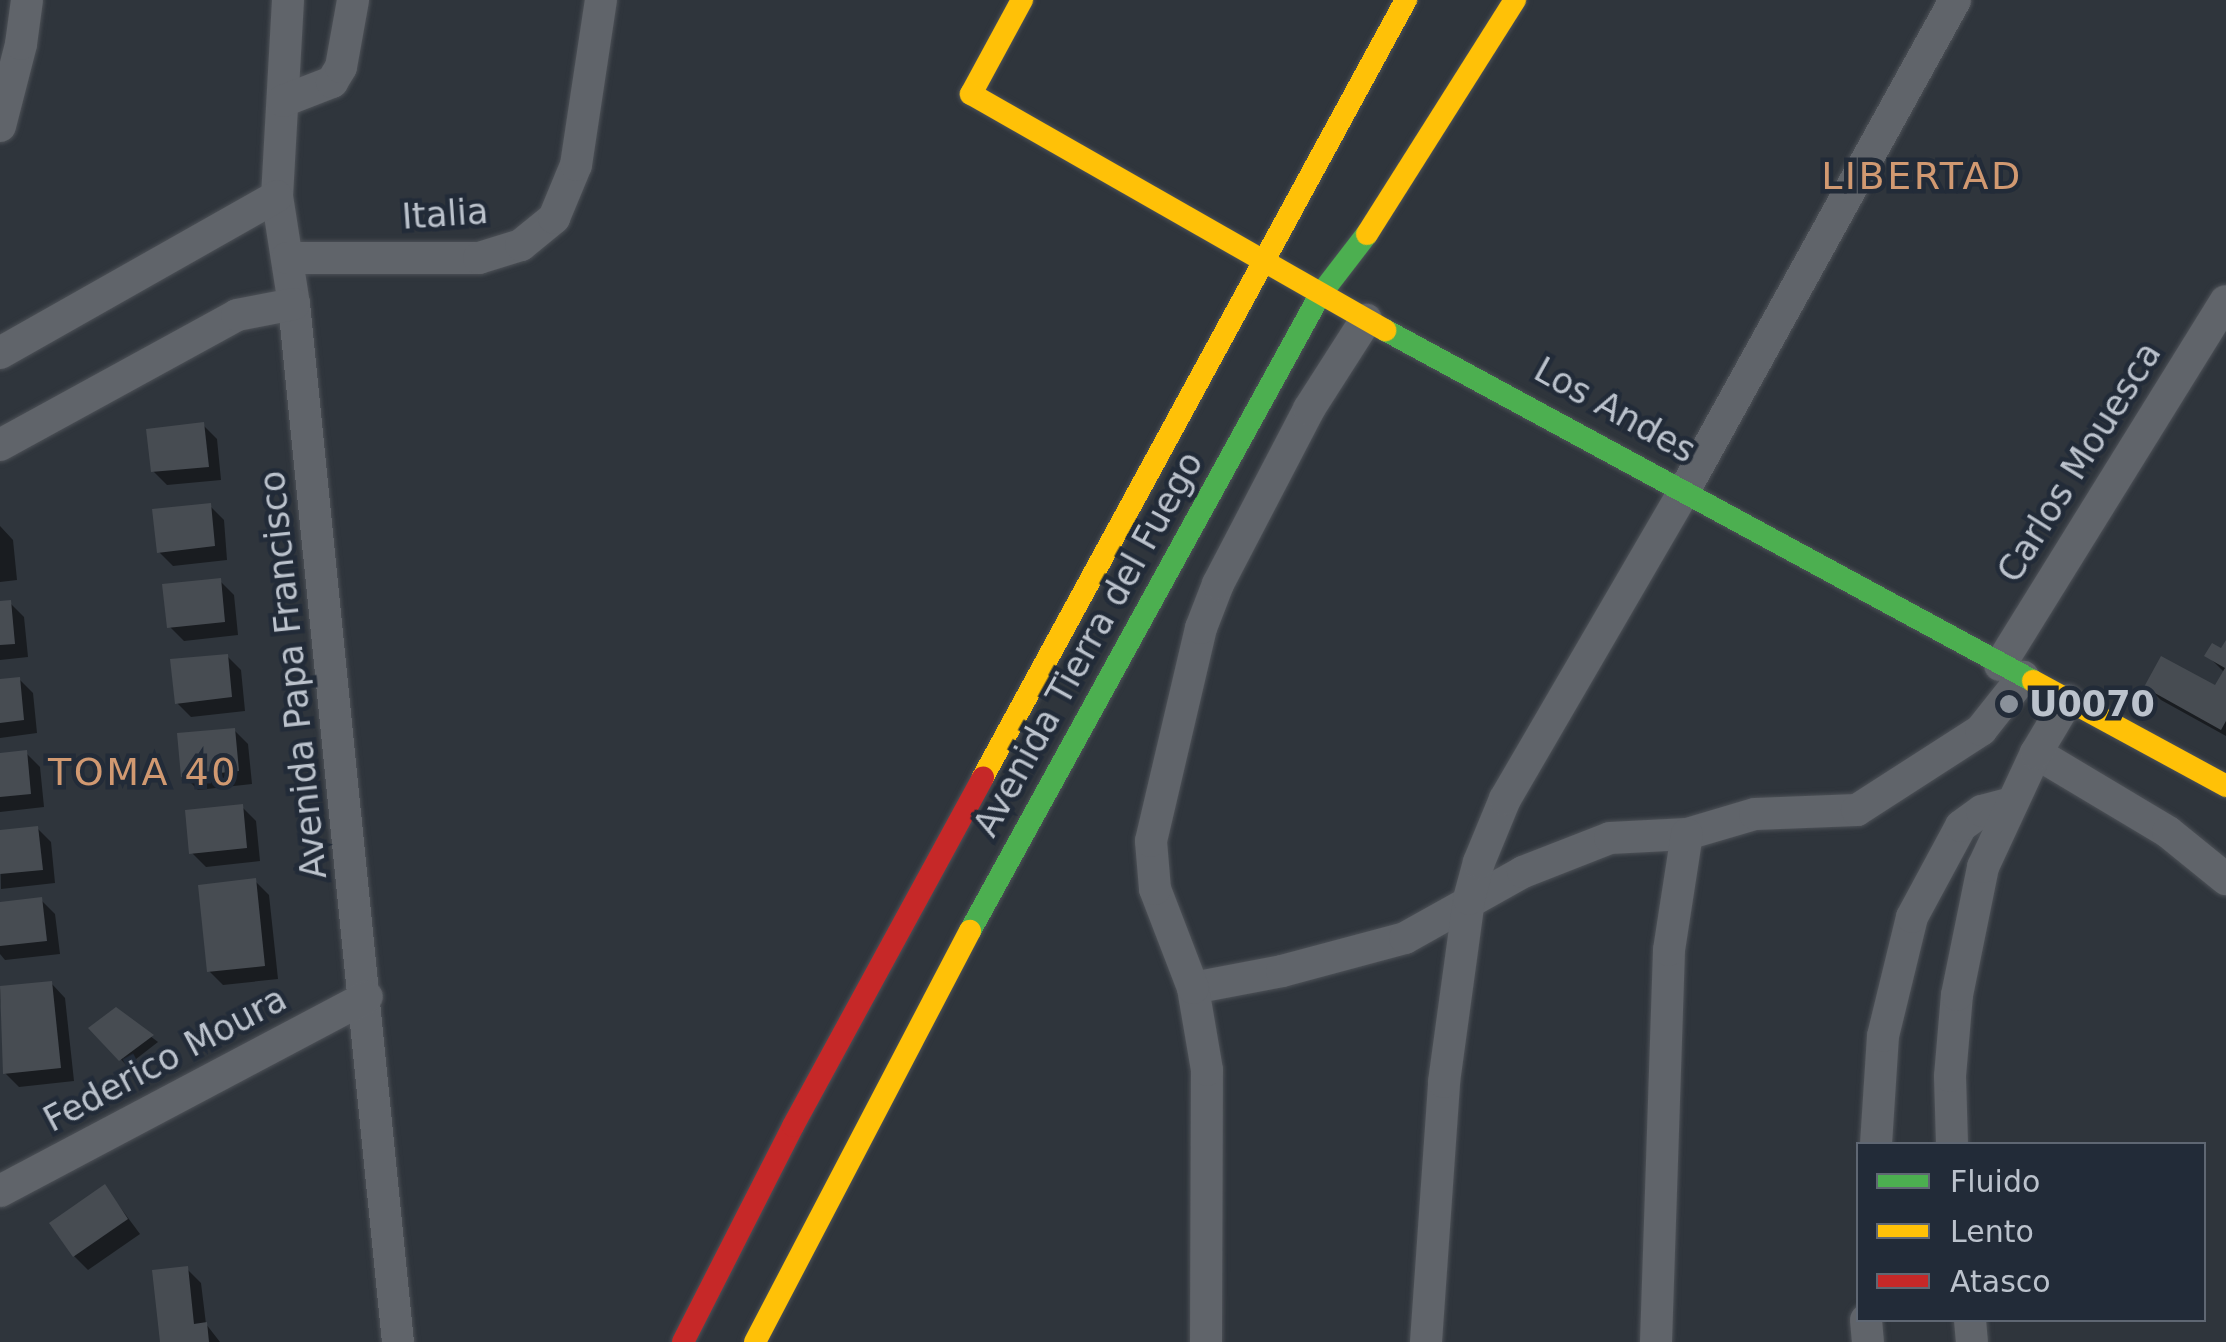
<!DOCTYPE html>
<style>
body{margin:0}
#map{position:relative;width:2226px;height:1342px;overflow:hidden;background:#2f353c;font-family:"DejaVu Sans",sans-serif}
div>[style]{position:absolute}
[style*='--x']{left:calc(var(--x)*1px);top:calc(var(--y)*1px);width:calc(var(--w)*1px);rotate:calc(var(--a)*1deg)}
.shadow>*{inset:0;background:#0007}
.building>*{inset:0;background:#474c52}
.roads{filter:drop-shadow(0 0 2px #4d5157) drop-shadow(0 0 2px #4d5157)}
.street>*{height:32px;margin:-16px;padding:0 16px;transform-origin:16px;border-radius:16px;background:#60646a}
.fast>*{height:22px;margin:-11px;padding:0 11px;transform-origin:11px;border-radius:11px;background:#4caf50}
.slow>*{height:22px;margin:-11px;padding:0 11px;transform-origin:11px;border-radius:11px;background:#ffc107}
.jam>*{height:22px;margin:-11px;padding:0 11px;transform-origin:11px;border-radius:11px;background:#c62828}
.dots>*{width:28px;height:28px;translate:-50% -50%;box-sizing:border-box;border:5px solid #222b38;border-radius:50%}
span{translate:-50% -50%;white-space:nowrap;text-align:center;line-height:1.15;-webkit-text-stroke:9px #222b38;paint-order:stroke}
.street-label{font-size:35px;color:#bbc2cc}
.poi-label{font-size:35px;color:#bbc2cc;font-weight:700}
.left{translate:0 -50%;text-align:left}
.neighbourhood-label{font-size:38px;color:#d19971;letter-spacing:2.5px}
.legend{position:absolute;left:1856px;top:1142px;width:350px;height:180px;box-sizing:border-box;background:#222b38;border:2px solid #5f6773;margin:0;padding:12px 18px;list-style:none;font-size:30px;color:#bbc2cc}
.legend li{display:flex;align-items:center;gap:20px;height:50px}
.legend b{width:50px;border:2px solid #5f6773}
</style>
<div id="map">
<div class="shadow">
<div style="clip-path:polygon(203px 425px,217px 439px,221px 480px,167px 485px,153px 471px)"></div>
<div style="clip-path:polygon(210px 506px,224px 520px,227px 560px,173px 566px,159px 552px)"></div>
<div style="clip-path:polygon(0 526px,13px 540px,17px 580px,0 582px)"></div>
<div style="clip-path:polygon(220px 581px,234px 595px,238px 635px,184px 641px,170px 627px)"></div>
<div style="clip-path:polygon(10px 603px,24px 617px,28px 657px,0 660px,0 604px)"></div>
<div style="clip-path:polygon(2226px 646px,2226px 736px,2161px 700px,2147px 686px,2215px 689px,2225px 673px,2208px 656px,2222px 652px)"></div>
<div style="clip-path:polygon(227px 656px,241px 670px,245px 711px,191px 717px,177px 703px)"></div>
<div style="clip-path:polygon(19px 679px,33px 693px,37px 733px,0 738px,0 681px)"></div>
<div style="clip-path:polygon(234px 730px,248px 744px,252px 784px,198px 790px,184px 776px)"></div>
<div style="clip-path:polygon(26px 753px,40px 767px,44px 807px,0 812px,0 756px)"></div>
<div style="clip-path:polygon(242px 807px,256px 821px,260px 861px,206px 867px,192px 853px)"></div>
<div style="clip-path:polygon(37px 828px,51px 842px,55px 883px,1px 889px,0 833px)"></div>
<div style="clip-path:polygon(255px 881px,269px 895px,278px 979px,223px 985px,209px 971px)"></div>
<div style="clip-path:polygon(41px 900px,55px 914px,60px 954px,5px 960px,0 954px,0 904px)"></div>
<div style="clip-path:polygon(51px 983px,65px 998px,74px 1081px,19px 1087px,5px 1073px,0 989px)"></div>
<div style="clip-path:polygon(116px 1010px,158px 1042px,127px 1066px,92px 1028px)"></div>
<div style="clip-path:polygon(105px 1187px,140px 1234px,88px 1270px,74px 1256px)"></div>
<div style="clip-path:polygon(187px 1269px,201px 1283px,206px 1324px,220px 1342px,163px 1342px)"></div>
</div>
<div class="building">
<div style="clip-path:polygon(204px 422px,209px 467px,151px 472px,146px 429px)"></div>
<div style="clip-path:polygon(211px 503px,215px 546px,157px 553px,152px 509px)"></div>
<div style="clip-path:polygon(221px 578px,225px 622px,167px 628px,162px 584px)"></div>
<div style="clip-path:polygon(11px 600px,15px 644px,0 645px,0 601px)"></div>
<div style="clip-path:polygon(2226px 640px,2226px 721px,2221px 730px,2144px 687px,2161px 656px,2215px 685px,2225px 668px,2204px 656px,2212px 643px,2221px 648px)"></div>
<div style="clip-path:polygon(228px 654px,232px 697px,175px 704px,170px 659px)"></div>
<div style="clip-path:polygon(20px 677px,24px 720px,0 723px,0 679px)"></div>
<div style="clip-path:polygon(235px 728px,239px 771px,181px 777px,177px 733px)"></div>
<div style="clip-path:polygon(27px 750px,31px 794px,0 797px,0 753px)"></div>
<div style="clip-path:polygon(243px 804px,247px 848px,189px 854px,185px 810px)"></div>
<div style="clip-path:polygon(38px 826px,43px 870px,0 874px,0 830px)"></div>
<div style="clip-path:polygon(256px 878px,265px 966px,207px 972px,198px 885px)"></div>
<div style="clip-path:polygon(42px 897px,47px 941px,0 946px,0 902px)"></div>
<div style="clip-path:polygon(52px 981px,61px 1068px,3px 1074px,0 986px)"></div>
<div style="clip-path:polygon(116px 1007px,154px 1035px,119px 1061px,88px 1028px)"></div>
<div style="clip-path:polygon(105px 1184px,128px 1219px,73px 1257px,49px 1223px)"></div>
<div style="clip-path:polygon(188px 1266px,194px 1324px,207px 1322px,209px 1342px,160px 1342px,152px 1270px)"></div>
</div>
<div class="roads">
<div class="street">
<div style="--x:288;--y:0;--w:196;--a:93.2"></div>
<div style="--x:277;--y:196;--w:109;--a:81.1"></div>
<div style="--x:294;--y:304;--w:1043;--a:84.28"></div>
<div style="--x:283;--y:101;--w:53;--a:-21.2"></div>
<div style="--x:332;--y:82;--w:17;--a:-59"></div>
<div style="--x:341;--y:67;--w:68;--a:-79.8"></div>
<div style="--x:0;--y:126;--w:85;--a:-75.6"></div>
<div style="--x:21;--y:44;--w:44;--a:-82.2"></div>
<div style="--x:287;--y:258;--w:192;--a:0"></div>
<div style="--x:479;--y:258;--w:44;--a:-17.2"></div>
<div style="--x:521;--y:245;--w:43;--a:-39.3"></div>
<div style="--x:554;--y:218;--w:57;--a:-67.5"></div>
<div style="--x:576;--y:165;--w:167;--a:-81.4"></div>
<div style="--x:0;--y:353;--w:318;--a:-29.5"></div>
<div style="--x:0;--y:445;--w:270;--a:-28.7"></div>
<div style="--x:237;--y:315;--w:58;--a:-10.9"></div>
<div style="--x:2000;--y:665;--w:428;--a:-58.2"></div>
<div style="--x:2036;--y:753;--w:154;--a:30.9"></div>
<div style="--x:2168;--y:832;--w:75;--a:39"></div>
<div style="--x:1193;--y:988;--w:91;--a:-10.8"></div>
<div style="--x:1282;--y:971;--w:127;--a:-15"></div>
<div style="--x:1405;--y:938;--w:135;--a:-29.2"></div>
<div style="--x:1523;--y:872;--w:93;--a:-21.3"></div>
<div style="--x:1610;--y:838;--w:77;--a:-3"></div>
<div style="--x:1687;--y:834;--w:71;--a:-16.4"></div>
<div style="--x:1755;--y:814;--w:102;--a:-2.2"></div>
<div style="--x:1857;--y:810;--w:148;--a:-32.8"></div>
<div style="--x:1981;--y:730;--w:68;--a:-51.6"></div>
<div style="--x:1876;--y:1144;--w:108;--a:-86.3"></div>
<div style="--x:1883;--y:1036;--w:122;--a:-76.3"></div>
<div style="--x:1912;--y:917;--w:103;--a:-61.7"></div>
<div style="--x:1961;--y:826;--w:26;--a:-36"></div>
<div style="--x:1982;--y:811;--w:30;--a:-15"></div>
<div style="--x:1952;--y:1144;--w:68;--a:-91.7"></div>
<div style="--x:1950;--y:1076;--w:81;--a:-85.1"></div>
<div style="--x:1957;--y:995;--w:131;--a:-78.5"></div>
<div style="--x:1983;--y:867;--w:126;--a:-65.1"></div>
<div style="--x:2036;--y:753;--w:61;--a:-59.2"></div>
<div style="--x:0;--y:1191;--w:415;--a:-27.9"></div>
<div style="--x:1866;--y:1320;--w:22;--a:85"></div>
<div style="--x:1970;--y:1320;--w:22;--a:85"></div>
<div style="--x:1206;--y:1342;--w:272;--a:-89.8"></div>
<div style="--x:1207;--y:1070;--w:83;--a:-99.7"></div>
<div style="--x:1193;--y:988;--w:106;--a:-111"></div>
<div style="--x:1155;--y:889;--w:48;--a:-94.8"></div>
<div style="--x:1151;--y:841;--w:219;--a:-76.8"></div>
<div style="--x:1201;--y:628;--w:47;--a:-68.9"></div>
<div style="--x:1218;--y:584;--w:197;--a:-62.5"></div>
<div style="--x:1309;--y:409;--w:106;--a:-57.4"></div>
<div style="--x:1426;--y:1342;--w:261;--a:-86"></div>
<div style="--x:1444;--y:1082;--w:185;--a:-82.2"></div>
<div style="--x:1469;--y:899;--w:38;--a:-75"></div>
<div style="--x:1479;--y:862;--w:68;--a:-67.6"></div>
<div style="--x:1505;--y:799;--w:354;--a:-59.8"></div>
<div style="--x:1683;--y:493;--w:563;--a:-61.11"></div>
<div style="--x:1656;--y:1342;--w:392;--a:-88.1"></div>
<div style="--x:1669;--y:950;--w:117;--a:-81.2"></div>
</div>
<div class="fast">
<div style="--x:1385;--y:330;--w:737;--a:28.44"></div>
<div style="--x:970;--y:931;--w:726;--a:-61.18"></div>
<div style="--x:1320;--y:295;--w:77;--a:-52.4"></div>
</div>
<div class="slow">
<div style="--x:1022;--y:0;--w:107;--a:118.5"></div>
<div style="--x:971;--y:94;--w:477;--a:29.7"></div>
<div style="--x:1367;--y:234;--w:277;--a:-57.7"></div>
<div style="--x:2033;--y:681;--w:220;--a:28.5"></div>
<div style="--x:983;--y:777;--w:885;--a:-61.44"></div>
<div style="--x:755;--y:1342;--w:464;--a:-62.4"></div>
</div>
<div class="jam">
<div style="--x:683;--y:1342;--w:242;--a:-63"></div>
<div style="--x:793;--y:1126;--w:397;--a:-61.4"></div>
</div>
</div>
<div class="dots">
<div style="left:2009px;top:704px;background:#8a919a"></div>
</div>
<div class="street-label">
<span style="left:445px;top:214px;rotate:-4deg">Italia</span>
<span style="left:1615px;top:410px;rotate:29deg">Los Andes</span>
<span style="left:2079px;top:462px;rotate:-58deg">Carlos Mouesca</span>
<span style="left:1088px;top:644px;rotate:-61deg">Avenida Tierra del Fuego</span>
<span style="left:293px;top:675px;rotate:-96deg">Avenida Papa Francisco</span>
<span style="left:165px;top:1059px;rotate:-28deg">Federico Moura</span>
</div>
<div class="poi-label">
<span class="left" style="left:2029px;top:704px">U0070</span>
</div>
<div class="neighbourhood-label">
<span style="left:1922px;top:177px">LIBERTAD</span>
<span style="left:143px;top:773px">TOMA 40</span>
</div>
<ul class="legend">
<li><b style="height:12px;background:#4caf50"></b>Fluido</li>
<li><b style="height:12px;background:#ffc107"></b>Lento</li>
<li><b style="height:12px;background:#c62828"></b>Atasco</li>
</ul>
</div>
